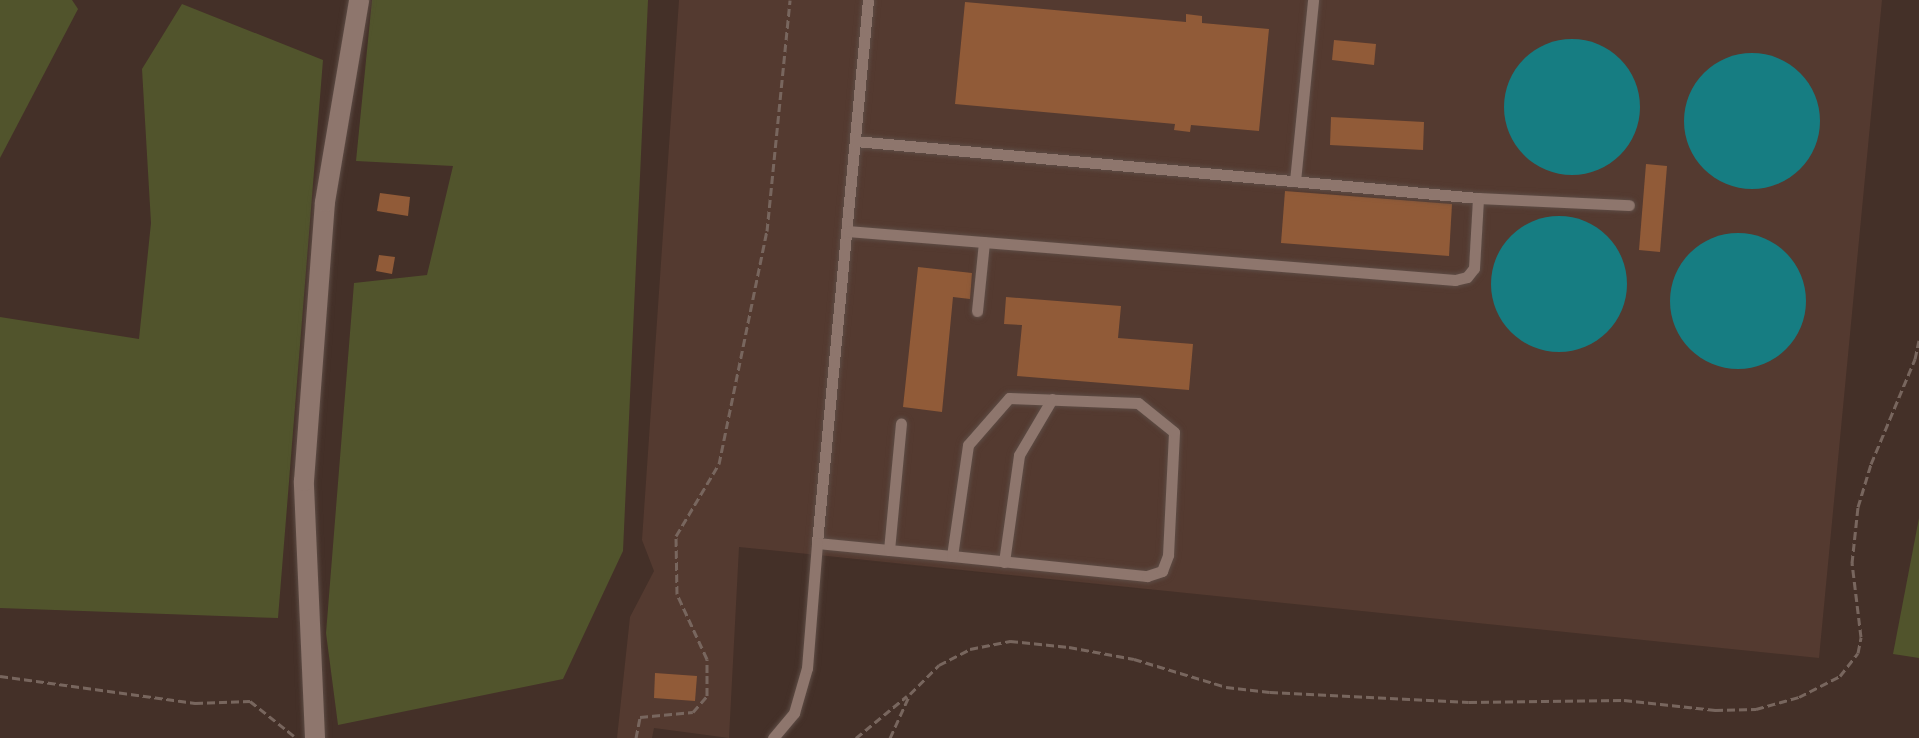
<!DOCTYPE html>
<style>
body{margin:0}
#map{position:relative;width:1919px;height:738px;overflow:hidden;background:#443028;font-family:"Sofia Sans Condensed",sans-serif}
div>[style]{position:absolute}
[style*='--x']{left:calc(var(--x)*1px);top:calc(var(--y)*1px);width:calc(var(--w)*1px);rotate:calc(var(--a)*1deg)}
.built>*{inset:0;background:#543a30}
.green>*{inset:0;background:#51542c}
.water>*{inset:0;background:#167d82}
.round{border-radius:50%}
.building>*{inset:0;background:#915b38}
.path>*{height:3px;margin-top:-1.5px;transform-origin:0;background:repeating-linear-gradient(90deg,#78665e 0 8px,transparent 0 12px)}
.roads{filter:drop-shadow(0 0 2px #5d4c45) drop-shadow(0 0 2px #5d4c45)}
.lane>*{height:11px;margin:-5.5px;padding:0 5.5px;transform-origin:5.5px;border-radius:5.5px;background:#8e766d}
.street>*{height:20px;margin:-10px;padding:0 10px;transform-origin:10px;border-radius:10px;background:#8e766d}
span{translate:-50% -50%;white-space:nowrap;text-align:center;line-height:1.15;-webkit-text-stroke:6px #241a17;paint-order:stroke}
</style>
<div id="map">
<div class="built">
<div style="clip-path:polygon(679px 0,1882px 0,1819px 658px,739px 547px,729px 738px,654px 728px,652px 738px,617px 738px,630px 617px,654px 571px,642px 540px)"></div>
</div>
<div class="green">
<div style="clip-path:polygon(0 0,72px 0,78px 9px,0 158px)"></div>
<div style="clip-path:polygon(372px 0,648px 0,623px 551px,563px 679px,338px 725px,326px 633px,354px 283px,427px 275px,453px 166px,356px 161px)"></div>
<div style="clip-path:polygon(182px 4px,323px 60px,278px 618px,0 608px,0 317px,139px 339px,151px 223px,142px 69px)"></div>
<div style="clip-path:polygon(1919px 518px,1919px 658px,1893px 654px)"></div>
</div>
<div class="water">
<div class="round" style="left:1504px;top:39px;width:136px;height:136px"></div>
<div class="round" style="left:1684px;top:53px;width:136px;height:136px"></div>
<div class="round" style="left:1491px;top:216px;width:136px;height:136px"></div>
<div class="round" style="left:1670px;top:233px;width:136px;height:136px"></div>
</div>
<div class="building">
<div style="clip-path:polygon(965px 2px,1186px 22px,1186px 14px,1202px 16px,1202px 23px,1269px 29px,1259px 131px,1191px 125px,1190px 132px,1174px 130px,1175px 124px,955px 104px)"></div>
<div style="clip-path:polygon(1334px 40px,1376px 44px,1374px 65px,1332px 60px)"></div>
<div style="clip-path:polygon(1331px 117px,1424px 122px,1423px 150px,1330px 145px)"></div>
<div style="clip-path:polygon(1646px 164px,1667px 166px,1660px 252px,1639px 250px)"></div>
<div style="clip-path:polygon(1285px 191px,1452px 204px,1449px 256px,1281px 243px)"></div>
<div style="clip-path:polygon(380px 193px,410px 197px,408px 216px,377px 211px)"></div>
<div style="clip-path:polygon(379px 255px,395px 257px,392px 274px,376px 271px)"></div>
<div style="clip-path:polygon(918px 267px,972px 273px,970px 299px,953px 297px,942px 412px,903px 407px)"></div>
<div style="clip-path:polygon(1006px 297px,1121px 306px,1118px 338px,1193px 344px,1189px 390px,1017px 376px,1022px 325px,1004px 324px)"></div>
<div style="clip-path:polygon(655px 673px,697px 676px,695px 701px,654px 698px)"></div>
</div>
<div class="path">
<div style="--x:0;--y:676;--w:197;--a:7.9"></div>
<div style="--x:195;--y:703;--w:55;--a:-2.1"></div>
<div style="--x:250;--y:701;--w:56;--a:38.5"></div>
<div style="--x:636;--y:738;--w:21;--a:-79"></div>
<div style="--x:640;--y:717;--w:53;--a:-5.4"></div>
<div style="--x:693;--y:712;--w:21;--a:-49"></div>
<div style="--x:707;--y:696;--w:37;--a:-90"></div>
<div style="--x:707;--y:659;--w:72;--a:-114.8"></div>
<div style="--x:677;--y:594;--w:58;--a:-91"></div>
<div style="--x:676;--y:536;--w:84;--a:-59.2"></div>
<div style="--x:719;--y:464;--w:238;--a:-78.4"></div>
<div style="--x:767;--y:231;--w:232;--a:-84.3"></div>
<div style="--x:856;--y:738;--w:66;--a:-39.5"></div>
<div style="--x:890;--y:738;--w:48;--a:-65.6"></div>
<div style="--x:910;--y:694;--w:41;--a:-45"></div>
<div style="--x:939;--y:665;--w:35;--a:-27"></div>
<div style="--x:970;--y:649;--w:41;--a:-11.3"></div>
<div style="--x:1010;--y:641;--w:59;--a:5.8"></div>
<div style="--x:1069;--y:647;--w:66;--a:10.5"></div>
<div style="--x:1134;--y:659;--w:96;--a:16.9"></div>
<div style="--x:1226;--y:687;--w:44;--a:6.5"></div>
<div style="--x:1270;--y:692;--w:199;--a:2.9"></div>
<div style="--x:1469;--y:702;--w:155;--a:-0.7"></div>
<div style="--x:1624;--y:700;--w:92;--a:6.3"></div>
<div style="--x:1715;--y:710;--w:41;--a:-1.4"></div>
<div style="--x:1756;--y:709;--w:45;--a:-15.6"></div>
<div style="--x:1799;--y:697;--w:46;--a:-27.1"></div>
<div style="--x:1840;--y:676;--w:29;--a:-52"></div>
<div style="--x:1858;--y:653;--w:16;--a:-79"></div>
<div style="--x:1861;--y:637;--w:75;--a:-96.9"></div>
<div style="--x:1852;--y:563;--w:56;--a:-83.9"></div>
<div style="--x:1858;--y:507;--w:45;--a:-73.2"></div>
<div style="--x:1871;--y:464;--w:114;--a:-67.3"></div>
<div style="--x:1915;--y:359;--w:19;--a:-78"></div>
</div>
<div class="roads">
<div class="lane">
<div style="--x:868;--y:0;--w:545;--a:95.37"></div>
<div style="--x:817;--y:543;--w:72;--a:5.6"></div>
<div style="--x:889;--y:550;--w:63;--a:5.4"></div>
<div style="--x:952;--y:556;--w:196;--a:5.9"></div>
<div style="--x:1147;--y:576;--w:16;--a:-18"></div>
<div style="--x:1162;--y:571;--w:17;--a:-69"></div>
<div style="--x:1168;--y:555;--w:123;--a:-87.2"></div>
<div style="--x:1174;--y:432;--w:46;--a:-141.1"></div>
<div style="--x:1138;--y:403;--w:129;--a:-177.8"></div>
<div style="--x:1009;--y:398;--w:62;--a:131.1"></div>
<div style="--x:968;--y:445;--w:112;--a:98.2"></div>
<div style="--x:855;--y:141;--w:626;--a:5.23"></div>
<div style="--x:1478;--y:198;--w:151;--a:2.7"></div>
<div style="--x:1295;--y:181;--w:182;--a:-84.3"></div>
<div style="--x:847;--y:231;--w:610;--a:4.61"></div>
<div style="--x:1455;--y:280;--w:12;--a:-14"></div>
<div style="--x:1467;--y:277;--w:11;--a:-52"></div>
<div style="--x:1474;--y:268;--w:70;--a:-86.7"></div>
<div style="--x:977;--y:311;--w:69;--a:-84.2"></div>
<div style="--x:889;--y:550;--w:127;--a:-84.6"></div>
<div style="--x:1004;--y:562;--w:108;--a:-82"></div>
<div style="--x:1019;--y:455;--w:65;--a:-59.5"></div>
<div style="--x:773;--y:738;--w:33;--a:-50"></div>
<div style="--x:794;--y:713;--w:47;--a:-73.9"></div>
<div style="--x:807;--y:668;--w:125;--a:-85.4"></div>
</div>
<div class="street">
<div style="--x:315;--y:738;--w:257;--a:-92.5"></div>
<div style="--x:304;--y:481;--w:280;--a:-85.7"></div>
<div style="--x:325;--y:202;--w:205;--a:-80.4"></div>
</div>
</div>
</div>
